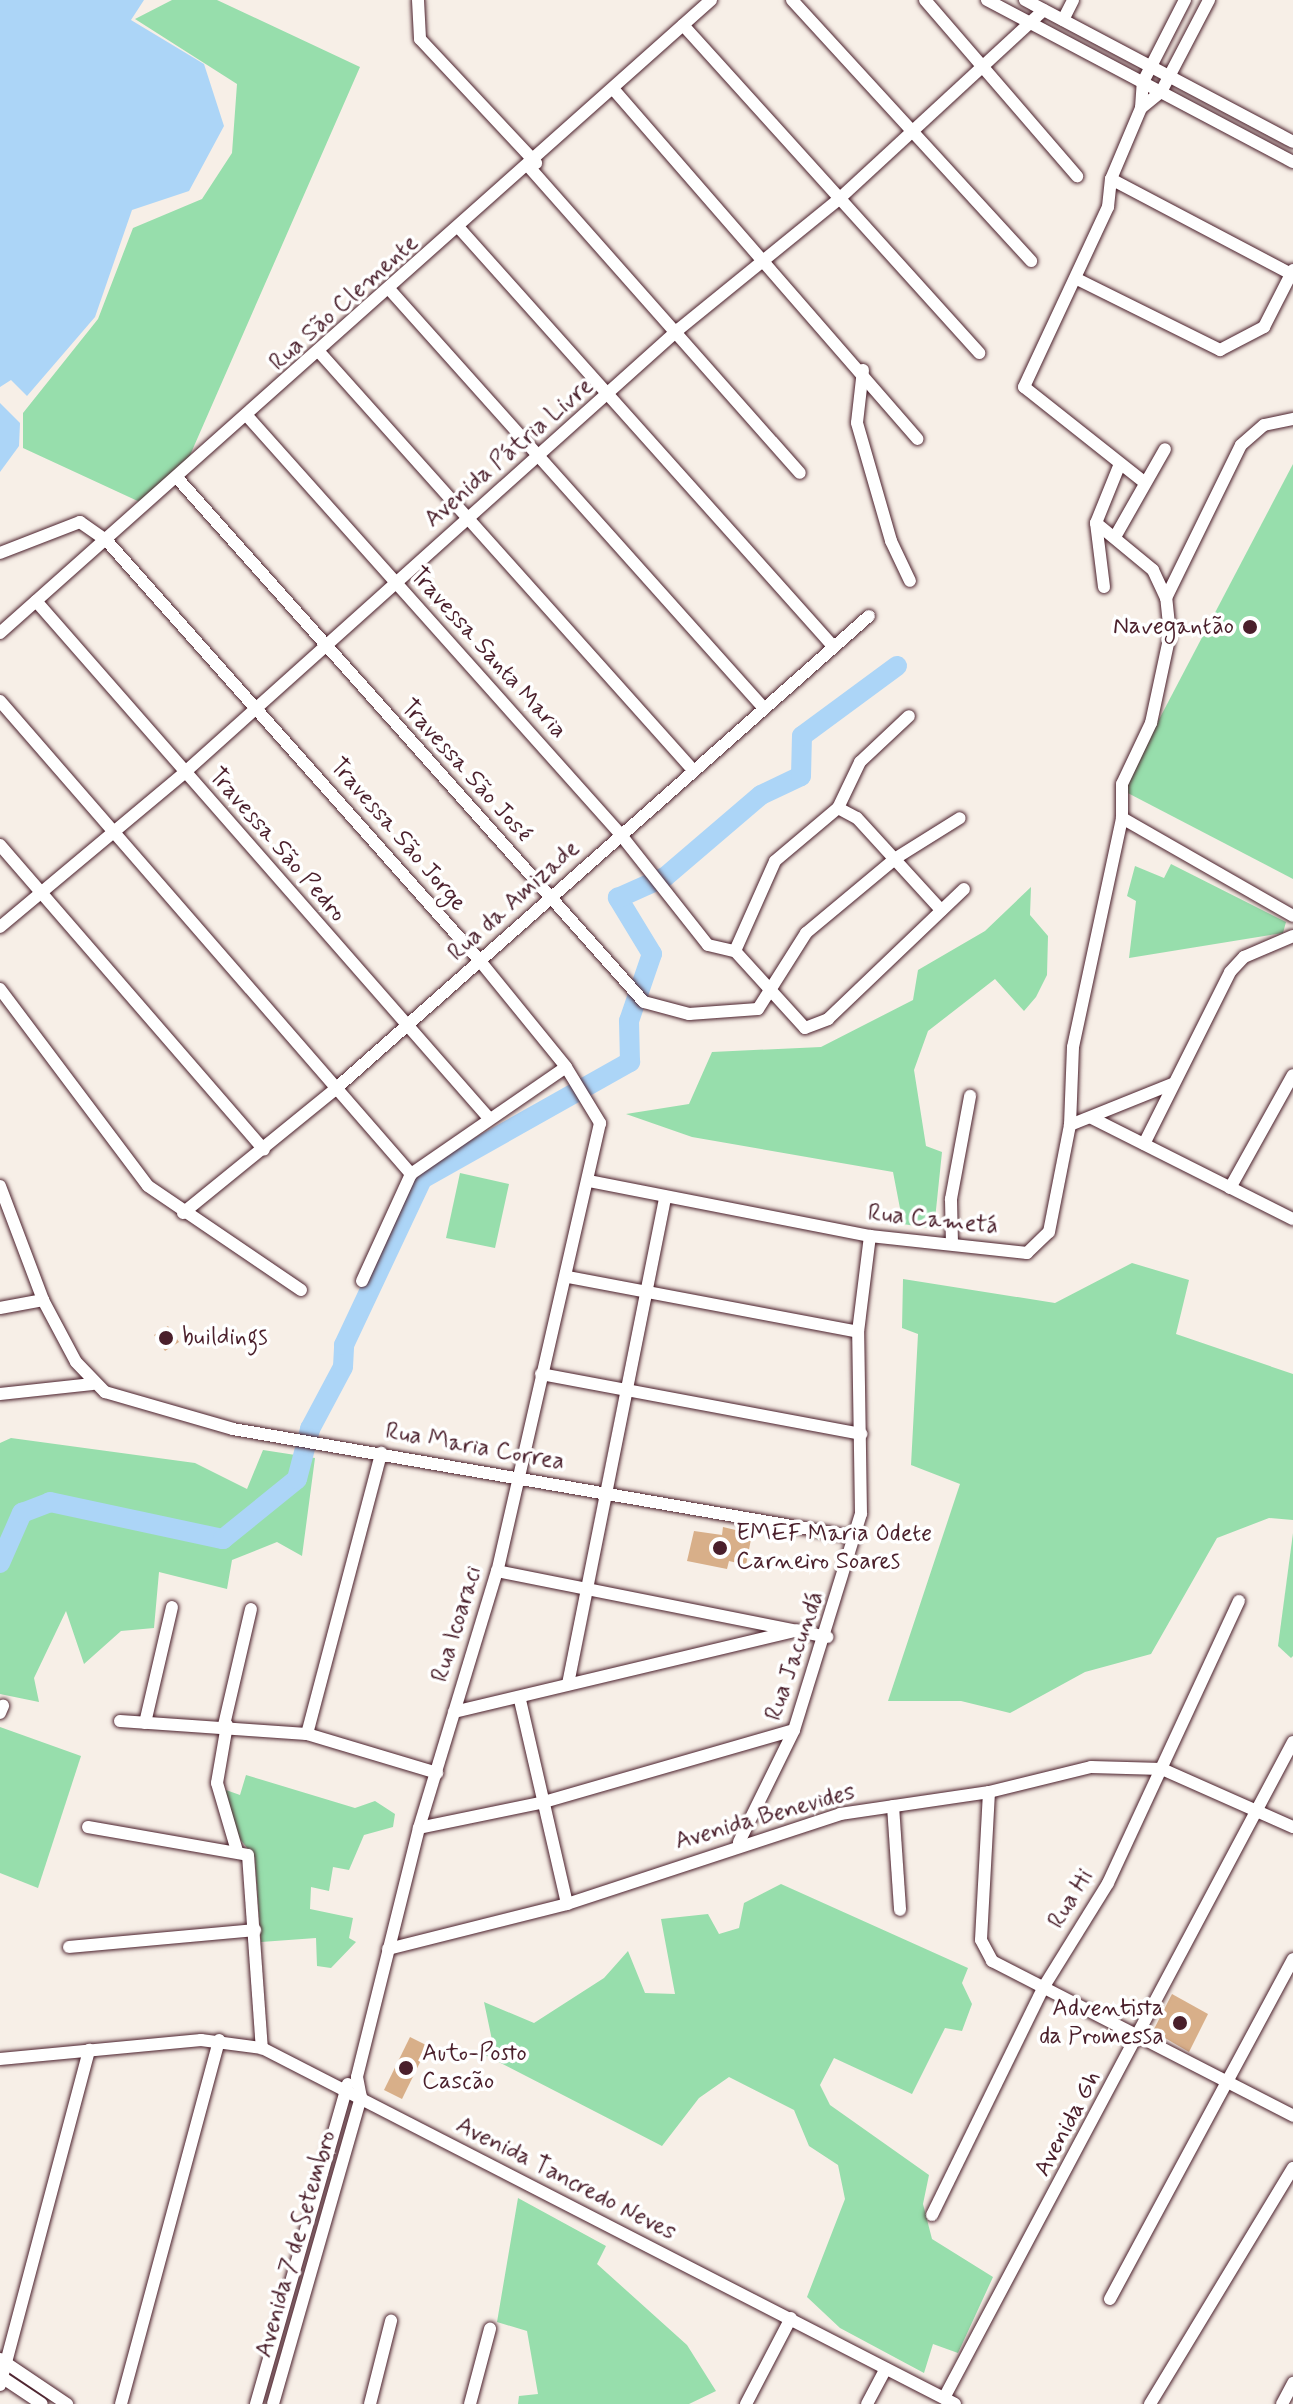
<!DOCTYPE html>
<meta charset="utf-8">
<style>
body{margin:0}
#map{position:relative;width:1293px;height:2404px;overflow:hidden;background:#f7efe7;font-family:Mynerve,sans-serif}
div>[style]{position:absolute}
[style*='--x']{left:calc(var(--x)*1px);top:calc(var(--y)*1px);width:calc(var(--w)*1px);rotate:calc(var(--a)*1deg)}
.green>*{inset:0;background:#97deac}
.water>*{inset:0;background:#acd5f7}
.river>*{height:20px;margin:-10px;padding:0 10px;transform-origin:10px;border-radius:10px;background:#acd5f7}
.building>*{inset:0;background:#d8af89}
.roads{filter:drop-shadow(0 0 2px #4a1f2b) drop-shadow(0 0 2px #4a1f2b)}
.minor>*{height:12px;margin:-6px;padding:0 6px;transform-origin:6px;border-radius:6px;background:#fff}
.dots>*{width:22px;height:22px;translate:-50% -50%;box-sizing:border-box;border:4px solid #fff;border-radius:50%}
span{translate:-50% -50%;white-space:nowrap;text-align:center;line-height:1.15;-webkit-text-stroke:7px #fff;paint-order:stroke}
.street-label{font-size:24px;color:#4a1f2b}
.poi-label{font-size:24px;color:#4a1f2b}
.right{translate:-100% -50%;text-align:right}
.left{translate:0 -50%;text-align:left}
</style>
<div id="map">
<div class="green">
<div style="clip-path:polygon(172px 0,217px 0,360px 67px,184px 469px,142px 503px,23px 448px,23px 413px,98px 319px,133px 228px,202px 199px,232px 153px,237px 84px,135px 19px)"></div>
<div style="clip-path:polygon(1293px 464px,1293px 879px,1122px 790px)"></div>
<div style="clip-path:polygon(1171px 864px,1286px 922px,1283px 933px,1129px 958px,1136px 901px,1127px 896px,1135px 866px,1164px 878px)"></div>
<div style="clip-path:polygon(1031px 887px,1030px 915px,1048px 936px,1047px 975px,1036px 997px,1024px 1011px,995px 979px,928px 1031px,914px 1070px,926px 1146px,942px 1152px,934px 1229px,903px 1224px,893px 1172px,692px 1137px,626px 1114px,689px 1104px,712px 1052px,821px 1047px,913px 1000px,918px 970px,985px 931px)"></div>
<div style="clip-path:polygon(460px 1173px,509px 1184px,495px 1248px,446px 1238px)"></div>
<div style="clip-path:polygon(1132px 1263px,1189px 1280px,1176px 1334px,1293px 1374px,1293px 1520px,1269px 1518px,1217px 1538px,1151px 1654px,1085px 1672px,1010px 1713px,961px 1701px,888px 1701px,960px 1484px,911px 1465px,918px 1334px,902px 1328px,903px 1279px,1055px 1303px)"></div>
<div style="clip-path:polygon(11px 1438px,195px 1463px,247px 1489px,263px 1450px,315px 1458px,302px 1556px,277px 1542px,232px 1560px,227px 1589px,159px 1572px,154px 1628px,121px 1631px,84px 1664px,66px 1611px,34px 1678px,39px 1702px,0 1694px,0 1443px)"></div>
<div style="clip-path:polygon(1293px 1533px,1293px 1656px,1291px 1658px,1278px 1646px)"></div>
<div style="clip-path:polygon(0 1727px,81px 1756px,38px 1888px,0 1873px)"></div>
<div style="clip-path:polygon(246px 1775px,355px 1808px,375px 1801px,395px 1814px,393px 1827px,364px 1835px,349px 1870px,333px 1867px,329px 1891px,311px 1887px,310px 1909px,353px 1918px,349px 1938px,356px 1942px,331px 1968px,317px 1966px,316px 1938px,261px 1942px,255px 1858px,232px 1829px,223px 1789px,240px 1795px)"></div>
<div style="clip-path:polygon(781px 1884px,968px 1968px,962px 1983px,972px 2004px,962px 2031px,945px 2028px,912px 2094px,834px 2058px,820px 2085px,830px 2105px,929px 2175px,923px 2204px,932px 2239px,993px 2277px,958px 2353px,933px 2344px,924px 2373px,840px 2328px,807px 2297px,845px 2199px,838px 2165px,809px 2146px,794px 2110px,729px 2077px,699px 2098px,662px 2146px,485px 2055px,492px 2040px,484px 2002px,534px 2023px,604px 1978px,628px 1951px,645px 1993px,675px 1994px,661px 1919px,708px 1914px,719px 1934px,739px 1928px,744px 1903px)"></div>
<div style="clip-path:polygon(518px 2198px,606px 2246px,597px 2264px,687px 2345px,716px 2391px,689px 2404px,518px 2404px,519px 2396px,538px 2394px,527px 2331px,497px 2322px)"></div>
</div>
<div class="water">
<div style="clip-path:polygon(0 0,144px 0,131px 20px,204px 64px,224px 126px,189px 191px,132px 210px,95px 317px,27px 396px,11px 380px,0 387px)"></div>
<div style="clip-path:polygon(0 403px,20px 423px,19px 446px,0 472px)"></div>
</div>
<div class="river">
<div style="--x:0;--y:1563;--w:55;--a:-66.3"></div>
<div style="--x:22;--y:1513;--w:30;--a:-21"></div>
<div style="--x:50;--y:1502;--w:177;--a:12.1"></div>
<div style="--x:223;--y:1539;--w:95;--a:-39"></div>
<div style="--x:297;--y:1479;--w:52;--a:-75.4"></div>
<div style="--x:310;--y:1429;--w:70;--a:-62"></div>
<div style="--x:343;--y:1367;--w:22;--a:-87"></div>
<div style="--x:344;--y:1345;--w:183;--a:-64.8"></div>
<div style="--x:422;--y:1179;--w:239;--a:-29.4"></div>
<div style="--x:630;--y:1062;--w:41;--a:-91.4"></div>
<div style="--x:629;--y:1021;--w:71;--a:-71.1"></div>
<div style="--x:652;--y:954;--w:66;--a:-121.3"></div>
<div style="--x:618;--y:898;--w:51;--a:-24.1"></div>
<div style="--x:665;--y:877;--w:126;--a:-40.5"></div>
<div style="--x:761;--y:795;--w:44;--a:-25.4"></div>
<div style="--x:801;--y:776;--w:40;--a:-88.6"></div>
<div style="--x:802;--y:736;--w:118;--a:-36.4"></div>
</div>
<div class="building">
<div style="clip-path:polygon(168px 1326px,179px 1342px,165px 1351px,154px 1335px)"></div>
<div style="clip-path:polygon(723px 1527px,752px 1534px,746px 1565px,729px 1561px,727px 1569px,687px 1561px,694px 1531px,722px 1535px)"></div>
<div style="clip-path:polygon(1172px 1994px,1208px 2014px,1189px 2052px,1153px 2031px)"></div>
<div style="clip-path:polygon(410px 2037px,428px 2046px,402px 2099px,384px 2090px)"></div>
</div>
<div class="roads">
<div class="minor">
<div style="--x:418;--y:0;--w:39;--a:87"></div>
<div style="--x:420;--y:39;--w:170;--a:46.9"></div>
<div style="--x:792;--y:0;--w:354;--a:47.5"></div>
<div style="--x:925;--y:0;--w:233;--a:49.2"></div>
<div style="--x:987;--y:0;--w:346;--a:27.9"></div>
<div style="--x:1025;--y:0;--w:303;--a:27.9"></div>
<div style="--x:1063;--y:20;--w:22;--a:-63"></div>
<div style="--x:683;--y:25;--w:442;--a:47.9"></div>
<div style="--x:615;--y:91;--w:461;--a:49"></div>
<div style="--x:1141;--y:108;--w:26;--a:-39"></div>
<div style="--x:1161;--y:92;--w:104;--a:-62.4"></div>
<div style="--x:530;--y:168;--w:407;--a:48.5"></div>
<div style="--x:1111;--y:179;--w:206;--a:27.8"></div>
<div style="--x:460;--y:229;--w:558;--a:48.2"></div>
<div style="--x:1077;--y:279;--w:160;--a:26.4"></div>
<div style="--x:1220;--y:350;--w:50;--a:-27.6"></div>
<div style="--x:1264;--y:327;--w:64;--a:-63"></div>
<div style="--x:390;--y:290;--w:558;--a:48.2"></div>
<div style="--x:321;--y:354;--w:558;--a:48.2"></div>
<div style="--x:863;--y:370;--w:53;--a:96.5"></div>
<div style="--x:857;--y:423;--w:123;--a:73.9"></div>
<div style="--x:891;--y:541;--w:44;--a:64.6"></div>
<div style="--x:249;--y:418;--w:559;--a:48.26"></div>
<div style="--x:621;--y:835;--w:140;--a:51.7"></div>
<div style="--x:708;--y:945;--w:28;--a:13"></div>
<div style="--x:735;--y:951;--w:104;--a:47.7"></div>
<div style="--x:805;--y:1028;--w:25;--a:-21"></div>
<div style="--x:828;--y:1019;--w:188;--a:-43.7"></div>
<div style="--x:179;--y:480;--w:699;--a:48.31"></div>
<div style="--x:644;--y:1002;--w:47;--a:14.9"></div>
<div style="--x:689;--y:1014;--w:69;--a:-4.1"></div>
<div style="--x:758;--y:1009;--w:90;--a:-57.7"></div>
<div style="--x:806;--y:933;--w:117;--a:-39.8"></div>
<div style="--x:896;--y:858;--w:75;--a:-32"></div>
<div style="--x:1144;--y:482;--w:153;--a:-141.6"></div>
<div style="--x:1024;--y:387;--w:199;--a:-65"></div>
<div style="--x:1108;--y:207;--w:28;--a:-84"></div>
<div style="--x:1111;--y:179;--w:77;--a:-67.1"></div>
<div style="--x:1141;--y:108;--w:26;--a:-86"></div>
<div style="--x:1143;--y:82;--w:92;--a:-62.9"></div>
<div style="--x:1115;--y:537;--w:101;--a:-60.4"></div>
<div style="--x:0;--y:553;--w:86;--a:-21.2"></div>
<div style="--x:80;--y:522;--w:33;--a:35"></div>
<div style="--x:107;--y:541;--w:562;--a:48.39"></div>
<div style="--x:480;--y:961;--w:136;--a:50.9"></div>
<div style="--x:566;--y:1067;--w:66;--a:58.7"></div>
<div style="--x:600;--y:1123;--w:460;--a:102.9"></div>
<div style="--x:497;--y:1571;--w:269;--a:106.9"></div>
<div style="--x:419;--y:1828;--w:257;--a:104"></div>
<div style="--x:357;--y:2077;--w:20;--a:79"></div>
<div style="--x:361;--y:2097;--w:319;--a:106"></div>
<div style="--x:1104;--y:587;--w:64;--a:-97.1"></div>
<div style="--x:1096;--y:523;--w:61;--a:-68"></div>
<div style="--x:1166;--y:598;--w:170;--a:-63.9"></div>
<div style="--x:1241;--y:445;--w:30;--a:-41"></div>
<div style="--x:1264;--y:425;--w:30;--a:-12"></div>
<div style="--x:36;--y:601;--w:685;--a:48.79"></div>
<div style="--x:0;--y:633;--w:952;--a:-41.68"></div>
<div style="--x:0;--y:701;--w:627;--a:49.01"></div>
<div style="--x:838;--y:808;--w:51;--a:-64.4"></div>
<div style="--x:860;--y:762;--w:67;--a:-43.2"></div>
<div style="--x:1122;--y:818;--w:197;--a:29.8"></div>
<div style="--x:0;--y:845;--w:403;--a:49.1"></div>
<div style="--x:0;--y:927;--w:240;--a:-39.9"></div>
<div style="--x:184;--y:773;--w:665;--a:-41.89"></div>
<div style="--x:679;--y:329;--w:208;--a:-39.1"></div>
<div style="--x:840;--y:198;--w:277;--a:-42.7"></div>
<div style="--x:735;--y:951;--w:98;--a:-66"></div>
<div style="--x:775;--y:861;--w:82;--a:-40.1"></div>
<div style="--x:838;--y:808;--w:21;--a:28"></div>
<div style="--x:857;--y:818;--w:125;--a:47.6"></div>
<div style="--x:0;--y:989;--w:246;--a:53.1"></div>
<div style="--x:148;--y:1186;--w:185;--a:34.2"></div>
<div style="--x:1092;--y:1118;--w:225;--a:26.7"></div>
<div style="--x:1070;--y:1125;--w:78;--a:-87.8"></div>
<div style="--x:1073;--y:1047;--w:234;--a:-77.9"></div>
<div style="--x:1122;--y:818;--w:34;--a:-90"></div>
<div style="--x:1122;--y:784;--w:68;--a:-64.6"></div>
<div style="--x:1151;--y:723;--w:91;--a:-77.9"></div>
<div style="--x:1170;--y:634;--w:36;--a:-96"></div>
<div style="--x:1166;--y:598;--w:31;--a:-115"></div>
<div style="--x:1153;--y:570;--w:74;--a:-140.5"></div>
<div style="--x:1144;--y:1144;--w:192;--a:-63.4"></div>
<div style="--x:1230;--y:972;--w:21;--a:-47"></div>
<div style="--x:1244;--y:957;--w:53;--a:-23.2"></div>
<div style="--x:589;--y:1181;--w:286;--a:11.1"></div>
<div style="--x:870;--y:1236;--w:158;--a:6.2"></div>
<div style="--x:1027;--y:1253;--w:30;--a:-44"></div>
<div style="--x:1049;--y:1232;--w:109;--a:-78.9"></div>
<div style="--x:1070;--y:1125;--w:110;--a:-21.9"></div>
<div style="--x:0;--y:1186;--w:122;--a:69.3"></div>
<div style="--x:43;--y:1300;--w:70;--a:62"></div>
<div style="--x:76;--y:1362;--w:42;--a:46"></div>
<div style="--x:105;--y:1392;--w:133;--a:16.1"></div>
<div style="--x:233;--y:1429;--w:631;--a:9.85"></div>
<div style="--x:1230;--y:1188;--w:129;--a:-60.9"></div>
<div style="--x:183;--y:1213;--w:193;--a:-39.1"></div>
<div style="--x:333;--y:1091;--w:716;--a:-41.55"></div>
<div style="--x:952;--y:1244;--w:45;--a:-91.3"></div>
<div style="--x:951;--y:1199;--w:105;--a:-79.5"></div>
<div style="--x:568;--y:1277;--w:295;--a:10.7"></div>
<div style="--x:362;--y:1281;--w:118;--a:-65.4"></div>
<div style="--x:411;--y:1174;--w:188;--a:-34.6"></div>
<div style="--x:0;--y:1308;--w:44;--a:-10.5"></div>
<div style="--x:541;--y:1374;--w:326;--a:10.6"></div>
<div style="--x:0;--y:1394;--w:93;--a:-6.2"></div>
<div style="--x:497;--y:1571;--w:337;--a:11.3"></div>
<div style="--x:568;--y:1684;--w:497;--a:-78.7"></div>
<div style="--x:520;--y:1700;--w:209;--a:77"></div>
<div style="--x:454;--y:1712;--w:353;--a:-13.4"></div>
<div style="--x:0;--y:1713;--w:8;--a:-67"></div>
<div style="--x:120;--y:1721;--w:187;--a:4"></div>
<div style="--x:307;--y:1734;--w:136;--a:16.7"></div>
<div style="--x:145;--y:1723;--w:119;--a:-76.9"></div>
<div style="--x:224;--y:1725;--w:119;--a:-76.9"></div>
<div style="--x:227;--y:1725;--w:59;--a:99.8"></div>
<div style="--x:217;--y:1783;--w:71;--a:73.6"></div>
<div style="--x:307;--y:1734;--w:291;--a:-75.2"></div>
<div style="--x:989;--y:1792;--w:148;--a:93.1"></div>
<div style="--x:981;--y:1940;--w:24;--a:62"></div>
<div style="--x:992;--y:1961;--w:339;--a:27.2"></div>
<div style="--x:893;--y:1806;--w:104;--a:86.1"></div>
<div style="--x:88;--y:1827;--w:162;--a:9.9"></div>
<div style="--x:248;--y:1855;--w:194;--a:85.9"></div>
<div style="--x:419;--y:1828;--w:128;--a:-11.7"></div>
<div style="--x:544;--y:1802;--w:260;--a:-16.1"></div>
<div style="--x:739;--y:1842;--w:125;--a:-63.8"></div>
<div style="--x:794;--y:1730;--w:226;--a:-72.8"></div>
<div style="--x:861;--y:1514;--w:182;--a:-90.9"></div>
<div style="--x:858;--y:1332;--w:97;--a:-82.9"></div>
<div style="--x:69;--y:1947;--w:187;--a:-5.2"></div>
<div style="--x:388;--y:1949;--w:185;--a:-14.1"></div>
<div style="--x:567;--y:1904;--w:287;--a:-18.2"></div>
<div style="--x:840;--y:1814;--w:151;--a:-8.4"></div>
<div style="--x:989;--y:1792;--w:105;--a:-13.8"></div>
<div style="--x:1091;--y:1767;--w:71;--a:1.6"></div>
<div style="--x:1162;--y:1769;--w:143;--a:23.9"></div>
<div style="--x:0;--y:2059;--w:202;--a:-5.4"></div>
<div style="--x:201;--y:2040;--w:62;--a:7.5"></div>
<div style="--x:262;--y:2048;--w:779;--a:27.19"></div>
<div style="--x:932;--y:2215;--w:253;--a:-63.9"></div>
<div style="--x:1043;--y:1988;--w:123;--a:-58.2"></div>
<div style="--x:1108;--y:1883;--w:311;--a:-65.1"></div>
<div style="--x:1110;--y:2299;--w:386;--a:-61.7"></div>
<div style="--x:0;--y:2359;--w:81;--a:33.9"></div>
<div style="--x:0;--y:2376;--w:50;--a:33.7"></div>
<div style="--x:0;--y:2385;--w:347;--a:-75.1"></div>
<div style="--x:944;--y:2398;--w:743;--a:-61.99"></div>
<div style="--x:121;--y:2404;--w:377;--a:-74.9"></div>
<div style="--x:256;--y:2404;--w:333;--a:-74"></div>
<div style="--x:370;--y:2404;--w:86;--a:-75.8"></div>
<div style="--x:470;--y:2404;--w:78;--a:-75.1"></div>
<div style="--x:746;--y:2404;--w:97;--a:-62.4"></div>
<div style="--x:867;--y:2404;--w:40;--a:-62"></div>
<div style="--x:1150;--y:2404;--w:276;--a:-58.8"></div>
<div style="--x:1282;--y:2404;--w:24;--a:-62"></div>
</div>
</div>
<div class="dots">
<div style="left:1250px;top:627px;background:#4a1f2b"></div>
<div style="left:166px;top:1338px;background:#4a1f2b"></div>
<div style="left:720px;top:1548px;background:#4a1f2b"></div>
<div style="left:1180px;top:2023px;background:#4a1f2b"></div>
<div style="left:406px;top:2068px;background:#4a1f2b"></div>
</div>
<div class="street-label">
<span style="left:344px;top:303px;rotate:-42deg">Rua São Clemente</span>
<span style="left:509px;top:453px;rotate:-41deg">Avenida Pátria Livre</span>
<span style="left:488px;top:653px;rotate:48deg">Travessa Santa Maria</span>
<span style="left:466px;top:771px;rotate:48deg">Travessa São José</span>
<span style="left:398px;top:835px;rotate:49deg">Travessa São Jorge</span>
<span style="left:277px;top:845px;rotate:49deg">Travessa São Pedro</span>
<span style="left:514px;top:901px;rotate:-42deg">Rua da Amizade</span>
<span style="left:933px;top:1220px;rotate:6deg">Rua Cametá</span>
<span style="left:475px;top:1447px;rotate:10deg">Rua Maria Correa</span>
<span style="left:457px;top:1624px;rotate:-73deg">Rua Icoaraci</span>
<span style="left:795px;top:1656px;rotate:-71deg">Rua Jacundá</span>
<span style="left:765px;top:1817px;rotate:-16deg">Avenida Benevides</span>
<span style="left:1071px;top:1899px;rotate:-59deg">Rua Hi</span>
<span style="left:1068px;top:2124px;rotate:-62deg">Avenida Gh</span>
<span style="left:566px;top:2179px;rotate:27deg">Avenida Tancredo Neves</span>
<span style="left:296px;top:2244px;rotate:-74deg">Avenida 7 de Setembro</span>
</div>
<div class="poi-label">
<span class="right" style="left:1234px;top:627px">Navegantão</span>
<span class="left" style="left:182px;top:1338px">buildings</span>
<span class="left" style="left:736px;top:1548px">EMEF Maria Odete<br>Carneiro Soares</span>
<span class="right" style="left:1164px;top:2023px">Adventista<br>da Promessa</span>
<span class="left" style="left:422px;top:2068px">Auto-Posto<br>Cascão</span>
</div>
</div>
